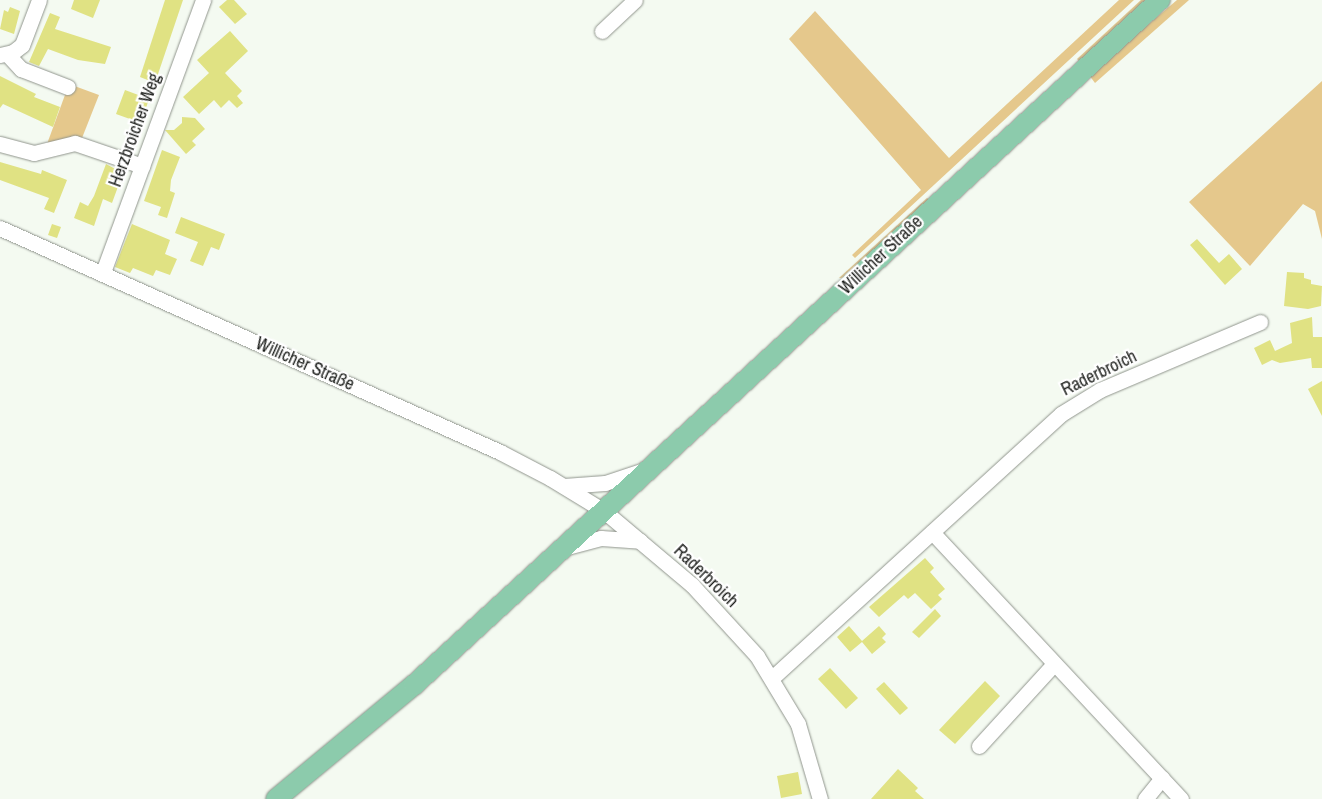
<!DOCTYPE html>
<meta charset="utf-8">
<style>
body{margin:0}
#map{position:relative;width:1322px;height:799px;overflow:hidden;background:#f4faf1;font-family:"Archivo Narrow",sans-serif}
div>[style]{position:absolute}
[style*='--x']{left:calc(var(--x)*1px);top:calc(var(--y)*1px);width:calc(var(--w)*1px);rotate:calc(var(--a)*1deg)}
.green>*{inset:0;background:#e5c88c}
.building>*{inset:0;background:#e0e283}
.roads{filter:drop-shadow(0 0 1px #90958d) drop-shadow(0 0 1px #90958d)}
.minor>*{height:15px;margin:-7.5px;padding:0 7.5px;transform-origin:7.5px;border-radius:7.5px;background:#fff}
.major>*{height:20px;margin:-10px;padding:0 10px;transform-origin:10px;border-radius:10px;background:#8ccbac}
span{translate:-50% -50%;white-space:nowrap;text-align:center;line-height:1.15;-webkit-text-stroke:4.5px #fff;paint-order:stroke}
.street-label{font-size:18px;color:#1d1f1c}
</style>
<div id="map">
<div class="green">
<div style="clip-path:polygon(1119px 0,1134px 0,855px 258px,852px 255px,921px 190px,789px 39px,815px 11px,949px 158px)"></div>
<div style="clip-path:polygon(1141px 0,1146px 0,1080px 62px,1077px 59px)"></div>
<div style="clip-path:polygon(1177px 0,1189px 0,1095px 83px,1089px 75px)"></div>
<div style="clip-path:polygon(1322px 81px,1322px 239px,1315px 211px,1303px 204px,1250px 266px,1189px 202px)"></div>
<div style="clip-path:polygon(69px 84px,99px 95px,82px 138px,47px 144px)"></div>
<div style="clip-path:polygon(927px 198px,930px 200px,845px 278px,839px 278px)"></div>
</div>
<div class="building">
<div style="clip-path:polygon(74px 0,100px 0,93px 18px,71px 9px)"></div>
<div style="clip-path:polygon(165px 0,183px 0,155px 83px,140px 77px)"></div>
<div style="clip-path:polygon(227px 0,234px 0,247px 14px,235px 24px,219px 7px)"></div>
<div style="clip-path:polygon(10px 7px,20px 11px,14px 34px,0 29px,4px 10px,8px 12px)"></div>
<div style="clip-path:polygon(50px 13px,60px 17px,55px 29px,111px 47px,105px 64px,78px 60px,48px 49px,39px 66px,29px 62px)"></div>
<div style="clip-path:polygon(230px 31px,248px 51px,225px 73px,242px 91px,237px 96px,243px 103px,237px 108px,229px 100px,221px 108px,214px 100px,199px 114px,183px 97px,209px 73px,197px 60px)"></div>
<div style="clip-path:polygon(0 76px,36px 94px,34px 97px,60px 107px,53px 127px,3px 104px,0 108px)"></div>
<div style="clip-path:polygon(125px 90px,149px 99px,141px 123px,116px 114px)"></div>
<div style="clip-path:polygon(182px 117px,195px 118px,205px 129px,192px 141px,196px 145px,186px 154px,165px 130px,174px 130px,182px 123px)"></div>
<div style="clip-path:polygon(162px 150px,180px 157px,171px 180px,170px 191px,175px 193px,167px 218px,158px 215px,161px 207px,144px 201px)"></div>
<div style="clip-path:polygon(0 162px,41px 174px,42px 170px,67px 180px,54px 213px,44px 209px,49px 198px,0 180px)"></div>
<div style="clip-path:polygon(106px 164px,123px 173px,112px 203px,103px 199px,94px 226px,74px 218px,80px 202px,88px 206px,94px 196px)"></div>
<div style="clip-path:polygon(181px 217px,225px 234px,219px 250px,211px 247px,203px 266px,190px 261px,198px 242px,175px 233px)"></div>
<div style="clip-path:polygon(52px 224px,61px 227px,57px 238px,48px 235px)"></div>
<div style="clip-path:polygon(132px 224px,170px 240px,165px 254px,177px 259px,170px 275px,156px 270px,153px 276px,133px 268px,130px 273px,115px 267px)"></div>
<div style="clip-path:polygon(1197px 239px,1219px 263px,1229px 254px,1242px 269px,1225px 285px,1190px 245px)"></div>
<div style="clip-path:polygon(1287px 272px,1304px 273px,1304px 278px,1311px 280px,1311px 284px,1322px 286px,1321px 306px,1308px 309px,1284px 306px)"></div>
<div style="clip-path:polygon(1312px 317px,1313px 337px,1322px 337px,1322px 368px,1312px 368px,1311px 358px,1280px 363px,1272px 360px,1262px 365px,1254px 348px,1270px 340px,1275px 351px,1292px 343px,1290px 323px)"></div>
<div style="clip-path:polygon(1322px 381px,1322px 416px,1308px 389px)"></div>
<div style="clip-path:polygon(925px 558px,934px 568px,930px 572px,945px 589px,938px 595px,942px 599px,931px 609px,915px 593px,908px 599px,904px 595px,879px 617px,869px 607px)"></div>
<div style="clip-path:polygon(935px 609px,941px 616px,919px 638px,912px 632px)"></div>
<div style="clip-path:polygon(849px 626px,862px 641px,879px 626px,886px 634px,882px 638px,886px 642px,872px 654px,862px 642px,850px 652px,837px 637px)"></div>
<div style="clip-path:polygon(830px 668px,858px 698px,846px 709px,818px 679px)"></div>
<div style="clip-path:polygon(985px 681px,1000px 696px,955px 744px,939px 730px)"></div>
<div style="clip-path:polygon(884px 682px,908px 708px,900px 715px,876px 689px)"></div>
<div style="clip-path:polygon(898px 769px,918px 788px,915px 791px,924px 799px,871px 799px)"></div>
<div style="clip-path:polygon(798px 772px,802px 794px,781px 798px,777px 776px)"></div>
</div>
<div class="roads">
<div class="minor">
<div style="--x:602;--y:31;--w:45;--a:-43.2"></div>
<div style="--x:7;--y:54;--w:21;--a:47"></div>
<div style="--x:21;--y:69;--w:50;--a:21"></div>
<div style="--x:0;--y:55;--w:13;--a:-13"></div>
<div style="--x:13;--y:52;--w:11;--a:-38"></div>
<div style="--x:22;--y:45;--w:48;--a:-69.3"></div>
<div style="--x:0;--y:144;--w:35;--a:15"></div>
<div style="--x:34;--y:153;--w:42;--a:-13.7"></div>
<div style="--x:75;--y:143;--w:71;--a:18.9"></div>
<div style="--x:0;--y:228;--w:548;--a:24.13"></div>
<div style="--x:500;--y:452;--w:56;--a:27.5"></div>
<div style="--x:550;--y:478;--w:63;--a:31.4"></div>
<div style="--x:604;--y:511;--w:115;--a:40.1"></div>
<div style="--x:692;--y:585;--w:96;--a:47.5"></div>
<div style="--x:757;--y:656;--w:79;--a:58.9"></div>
<div style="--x:798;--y:724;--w:78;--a:73.7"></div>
<div style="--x:103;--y:272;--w:290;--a:-69.8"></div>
<div style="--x:564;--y:486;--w:41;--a:-4.2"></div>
<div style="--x:605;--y:483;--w:41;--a:-18.4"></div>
<div style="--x:932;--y:532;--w:365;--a:47"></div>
<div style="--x:567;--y:547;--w:35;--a:-15"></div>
<div style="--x:601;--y:538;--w:39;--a:4"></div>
<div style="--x:772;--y:678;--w:391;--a:-42.4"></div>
<div style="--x:1061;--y:414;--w:46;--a:-31.6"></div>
<div style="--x:1100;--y:390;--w:174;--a:-23"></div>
<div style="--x:979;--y:746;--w:111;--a:-47.6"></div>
<div style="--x:1145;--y:799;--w:27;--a:-51"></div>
</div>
<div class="major">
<div style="--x:276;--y:799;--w:179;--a:-39.6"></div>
<div style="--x:414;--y:685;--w:1013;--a:-42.56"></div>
</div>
</div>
<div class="street-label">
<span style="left:135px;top:130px;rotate:-70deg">Herzbroicher Weg</span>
<span style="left:881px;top:255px;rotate:-43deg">Willicher Straße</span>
<span style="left:305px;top:364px;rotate:24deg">Willicher Straße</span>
<span style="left:1099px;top:373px;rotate:-26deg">Raderbroich</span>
<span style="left:706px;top:576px;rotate:44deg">Raderbroich</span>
</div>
</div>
